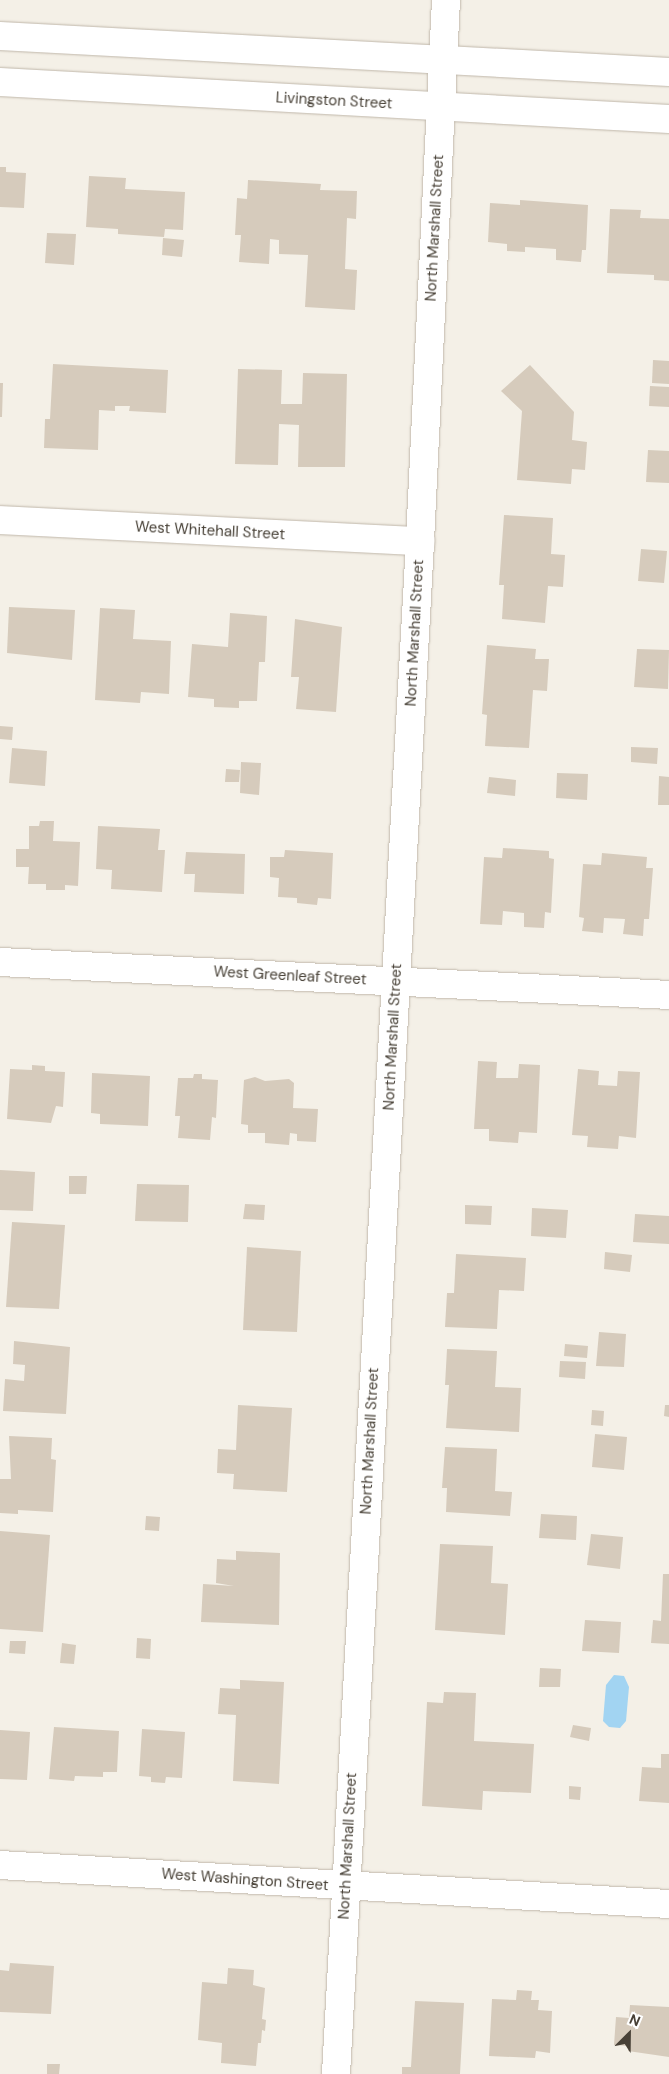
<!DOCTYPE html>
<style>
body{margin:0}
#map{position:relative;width:669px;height:2074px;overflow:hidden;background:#f4f0e7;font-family:"DM Sans",sans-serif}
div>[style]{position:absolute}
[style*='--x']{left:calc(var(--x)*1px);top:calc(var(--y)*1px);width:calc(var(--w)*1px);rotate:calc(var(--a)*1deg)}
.water>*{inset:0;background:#a2d4f2}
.building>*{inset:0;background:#d6cbbc}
.roads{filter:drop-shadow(0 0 1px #c0b7aa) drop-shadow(0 0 1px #c0b7aa)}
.minor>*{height:28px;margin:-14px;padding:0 14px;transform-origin:14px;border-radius:14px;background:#fff}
span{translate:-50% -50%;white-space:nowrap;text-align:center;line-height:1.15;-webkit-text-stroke:4.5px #fff;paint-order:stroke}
.street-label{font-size:15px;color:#474036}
.north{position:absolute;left:604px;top:2009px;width:50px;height:50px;-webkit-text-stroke:4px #fff;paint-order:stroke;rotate:23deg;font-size:14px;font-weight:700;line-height:20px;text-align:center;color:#474036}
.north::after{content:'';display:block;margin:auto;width:18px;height:22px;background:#474036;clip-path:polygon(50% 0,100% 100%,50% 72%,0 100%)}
</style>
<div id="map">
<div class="water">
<div style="clip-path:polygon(614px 1675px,624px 1676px,629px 1687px,626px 1721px,620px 1728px,609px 1727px,603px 1721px,606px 1685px)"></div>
</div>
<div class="building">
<div style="clip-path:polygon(0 167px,6px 167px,6px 172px,26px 173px,24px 208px,0 207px)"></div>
<div style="clip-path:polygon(89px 176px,126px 178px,125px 189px,185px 192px,183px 230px,165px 229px,164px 237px,118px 234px,118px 229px,86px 227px)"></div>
<div style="clip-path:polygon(248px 180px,321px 184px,320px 190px,357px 191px,356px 219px,347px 218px,345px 269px,357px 270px,355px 310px,305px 307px,308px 255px,279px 254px,279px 240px,270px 239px,269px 264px,239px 262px,241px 235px,235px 235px,237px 198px,247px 199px)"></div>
<div style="clip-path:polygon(520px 200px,588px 205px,586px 250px,582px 250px,581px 262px,556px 260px,556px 249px,525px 247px,525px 252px,507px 251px,507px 244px,488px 242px,490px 203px,520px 205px)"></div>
<div style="clip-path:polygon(610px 209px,641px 210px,640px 218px,669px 219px,669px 281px,654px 280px,654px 275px,607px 273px)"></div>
<div style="clip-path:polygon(47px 233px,76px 234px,74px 265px,45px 263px)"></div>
<div style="clip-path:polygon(163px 238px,184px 240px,182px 257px,162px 255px)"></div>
<div style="clip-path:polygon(653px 360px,669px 361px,669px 384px,652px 383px)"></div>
<div style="clip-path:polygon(53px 364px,168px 370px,166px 413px,129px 411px,130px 406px,115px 406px,115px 411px,99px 410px,98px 450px,44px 448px,45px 419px,50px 419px)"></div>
<div style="clip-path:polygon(530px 365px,574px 412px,572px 440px,587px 442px,585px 470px,572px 469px,571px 484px,517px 480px,522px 411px,501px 391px)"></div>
<div style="clip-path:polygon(238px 369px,282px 370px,281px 404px,302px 404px,303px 373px,347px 374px,345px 467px,298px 467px,299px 425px,279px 424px,278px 465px,235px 464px)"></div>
<div style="clip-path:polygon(0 383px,3px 383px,2px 417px,0 417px)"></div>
<div style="clip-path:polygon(650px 386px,669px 387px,669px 407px,649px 406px)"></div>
<div style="clip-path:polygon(648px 450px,669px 451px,669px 483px,646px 482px)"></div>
<div style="clip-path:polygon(504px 515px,553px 518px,551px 554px,565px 555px,563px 587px,548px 586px,545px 623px,502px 619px,504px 585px,499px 585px)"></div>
<div style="clip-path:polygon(641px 549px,667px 551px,664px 583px,638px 581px)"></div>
<div style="clip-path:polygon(9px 607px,75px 610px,72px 660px,7px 653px)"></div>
<div style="clip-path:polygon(100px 608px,135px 610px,133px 639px,171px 641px,169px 694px,141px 692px,140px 703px,95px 700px)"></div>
<div style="clip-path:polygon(230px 613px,267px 616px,265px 662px,259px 662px,257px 701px,239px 701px,239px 708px,214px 707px,214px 699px,188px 697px,192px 644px,228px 647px)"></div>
<div style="clip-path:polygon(295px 619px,342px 627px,336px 712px,296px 709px,299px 677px,291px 677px)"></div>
<div style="clip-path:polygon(487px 645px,536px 649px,535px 659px,549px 659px,547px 691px,533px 690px,529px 748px,485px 746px,487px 715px,482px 714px)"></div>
<div style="clip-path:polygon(637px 649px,669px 650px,668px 689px,634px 687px)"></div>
<div style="clip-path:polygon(0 726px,13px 727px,12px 740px,0 739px)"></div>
<div style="clip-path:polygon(631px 747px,658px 748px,657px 764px,631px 762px)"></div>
<div style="clip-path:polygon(12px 748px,47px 751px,45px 786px,9px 783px)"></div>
<div style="clip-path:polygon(241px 762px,261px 763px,259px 795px,240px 793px)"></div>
<div style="clip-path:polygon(226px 769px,240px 770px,239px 782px,225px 782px)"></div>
<div style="clip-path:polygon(557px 773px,588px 774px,587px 800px,556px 798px)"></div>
<div style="clip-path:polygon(659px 776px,669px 777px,669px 805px,658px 805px)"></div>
<div style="clip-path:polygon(489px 777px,516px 780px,515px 796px,487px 793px)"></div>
<div style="clip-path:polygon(40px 821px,54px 821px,53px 841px,80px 842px,78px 886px,65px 885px,65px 890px,46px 890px,46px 884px,28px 884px,29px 867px,16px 867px,16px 849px,29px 849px,29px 826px,39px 826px)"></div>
<div style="clip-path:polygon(98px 826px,160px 829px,158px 850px,165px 850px,162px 892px,111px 889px,112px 870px,96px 869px)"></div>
<div style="clip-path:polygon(503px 848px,549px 851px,549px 858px,554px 859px,551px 913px,545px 912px,544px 928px,524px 927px,524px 913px,503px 911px,502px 925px,480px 924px,484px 857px,502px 858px)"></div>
<div style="clip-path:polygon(285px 850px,333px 853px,331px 899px,318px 898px,317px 905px,297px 903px,297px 898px,278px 897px,279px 878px,270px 877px,270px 857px,284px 857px)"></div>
<div style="clip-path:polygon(186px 852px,245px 854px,244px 894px,194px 892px,195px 874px,184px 874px)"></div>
<div style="clip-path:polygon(602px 853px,647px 857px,646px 868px,653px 868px,649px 919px,644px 919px,643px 936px,623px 934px,625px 919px,604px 918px,603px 933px,582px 931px,584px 918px,579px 917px,583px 864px,601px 865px)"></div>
<div style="clip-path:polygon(478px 1061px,497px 1062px,496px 1078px,518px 1078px,519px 1064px,540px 1065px,537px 1133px,519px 1132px,518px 1143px,489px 1141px,489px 1129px,474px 1129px)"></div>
<div style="clip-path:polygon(32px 1065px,45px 1066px,45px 1071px,65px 1072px,63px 1107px,56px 1106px,51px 1123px,7px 1119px,10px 1069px,32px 1070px)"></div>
<div style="clip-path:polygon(578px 1069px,599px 1071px,598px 1085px,617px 1086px,618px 1071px,640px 1072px,636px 1138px,619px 1136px,618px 1149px,587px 1147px,588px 1136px,572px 1135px)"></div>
<div style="clip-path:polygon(92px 1073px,150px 1076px,148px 1126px,100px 1124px,100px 1114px,91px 1113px)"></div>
<div style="clip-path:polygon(194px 1074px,202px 1074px,202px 1079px,218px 1080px,216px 1118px,212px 1117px,210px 1140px,178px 1138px,180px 1116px,175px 1116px,178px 1078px,193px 1078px)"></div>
<div style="clip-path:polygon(255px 1077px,265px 1081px,289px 1079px,294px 1083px,293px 1108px,318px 1109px,316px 1142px,297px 1141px,297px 1134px,290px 1133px,289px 1145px,265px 1143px,265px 1133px,248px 1133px,248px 1125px,241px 1124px,244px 1080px)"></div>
<div style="clip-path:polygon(0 1170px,35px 1172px,33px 1211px,0 1210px)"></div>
<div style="clip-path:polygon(69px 1176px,87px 1176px,86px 1194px,69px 1194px)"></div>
<div style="clip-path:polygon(137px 1184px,189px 1185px,188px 1222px,135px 1221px)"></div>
<div style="clip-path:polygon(245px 1204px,265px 1205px,264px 1220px,243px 1219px)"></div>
<div style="clip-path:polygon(465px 1205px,492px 1206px,491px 1225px,465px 1224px)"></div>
<div style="clip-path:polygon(532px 1208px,568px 1210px,566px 1238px,531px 1236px)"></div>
<div style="clip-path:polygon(635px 1214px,669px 1216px,669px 1244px,633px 1242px)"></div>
<div style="clip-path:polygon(12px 1222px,65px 1225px,59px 1309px,6px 1307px)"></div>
<div style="clip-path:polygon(247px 1247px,301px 1251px,297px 1332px,243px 1330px)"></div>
<div style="clip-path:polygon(605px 1252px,632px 1255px,630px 1272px,604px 1269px)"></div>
<div style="clip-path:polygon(456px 1254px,526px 1258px,524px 1291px,499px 1290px,497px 1329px,445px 1327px,447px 1293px,454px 1293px)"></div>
<div style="clip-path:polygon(599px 1332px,626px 1334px,624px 1367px,596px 1366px)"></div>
<div style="clip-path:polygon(14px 1341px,70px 1347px,66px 1414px,3px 1411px,5px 1379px,24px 1381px,25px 1365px,13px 1364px)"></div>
<div style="clip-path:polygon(565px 1344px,588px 1346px,587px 1358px,564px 1356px)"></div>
<div style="clip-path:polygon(447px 1349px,497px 1351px,495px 1387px,521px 1388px,519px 1432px,446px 1428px,449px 1385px,445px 1385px)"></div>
<div style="clip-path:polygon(560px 1361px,586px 1362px,585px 1379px,559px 1377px)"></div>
<div style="clip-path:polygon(238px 1405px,292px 1408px,287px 1492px,233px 1489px,234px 1474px,217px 1473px,218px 1449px,236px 1450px)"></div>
<div style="clip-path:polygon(665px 1405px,669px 1405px,669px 1417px,664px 1416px)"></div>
<div style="clip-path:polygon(592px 1410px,604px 1411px,603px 1426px,591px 1425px)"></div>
<div style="clip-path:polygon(595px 1434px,627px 1437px,624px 1470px,592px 1467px)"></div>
<div style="clip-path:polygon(9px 1436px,52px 1438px,51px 1459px,56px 1460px,53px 1512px,18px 1510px,18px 1514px,0 1513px,0 1479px,11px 1479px)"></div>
<div style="clip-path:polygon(445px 1447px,497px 1449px,495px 1491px,512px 1492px,510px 1516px,446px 1512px,447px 1488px,442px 1488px)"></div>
<div style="clip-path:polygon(541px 1514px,577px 1516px,576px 1540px,539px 1538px)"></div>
<div style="clip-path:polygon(146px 1516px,160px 1517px,159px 1531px,145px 1530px)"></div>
<div style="clip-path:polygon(0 1531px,50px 1535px,43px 1632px,0 1629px)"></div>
<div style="clip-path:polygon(591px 1534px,623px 1537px,620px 1569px,587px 1565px)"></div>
<div style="clip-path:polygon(440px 1544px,493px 1546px,491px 1583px,508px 1584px,505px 1635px,435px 1630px)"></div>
<div style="clip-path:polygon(236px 1551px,280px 1553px,279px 1625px,201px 1622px,203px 1584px,234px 1586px,216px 1583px,217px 1559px,236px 1560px)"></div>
<div style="clip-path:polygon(663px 1574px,669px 1574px,669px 1644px,651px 1643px,653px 1620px,661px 1621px)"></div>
<div style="clip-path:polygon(585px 1620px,621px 1622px,619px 1653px,582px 1651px)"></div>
<div style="clip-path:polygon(137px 1638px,151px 1639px,150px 1659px,136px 1658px)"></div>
<div style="clip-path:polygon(10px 1641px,26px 1641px,25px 1654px,9px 1653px)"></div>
<div style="clip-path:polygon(62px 1643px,76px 1645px,74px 1664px,60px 1663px)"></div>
<div style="clip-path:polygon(540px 1668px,561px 1669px,560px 1687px,539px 1687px)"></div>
<div style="clip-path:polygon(240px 1680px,284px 1682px,279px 1784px,233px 1781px,236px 1715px,218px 1714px,220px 1688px,240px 1689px)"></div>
<div style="clip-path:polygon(444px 1692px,476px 1693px,474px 1741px,534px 1744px,531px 1793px,483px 1791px,482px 1810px,422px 1806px,427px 1702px,443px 1703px)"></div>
<div style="clip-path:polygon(573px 1725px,591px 1728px,589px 1741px,570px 1737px)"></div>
<div style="clip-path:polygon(54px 1727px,119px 1731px,117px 1772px,103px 1772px,103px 1777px,75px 1776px,74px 1781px,49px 1779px)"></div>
<div style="clip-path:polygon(142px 1729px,185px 1732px,182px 1778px,166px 1777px,165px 1783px,151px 1782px,151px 1777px,139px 1776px)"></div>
<div style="clip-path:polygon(0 1730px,30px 1732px,27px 1780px,0 1779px)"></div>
<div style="clip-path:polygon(661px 1754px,669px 1754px,669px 1803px,639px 1801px,642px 1767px,661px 1768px)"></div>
<div style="clip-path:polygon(569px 1786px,581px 1787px,580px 1800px,569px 1799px)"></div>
<div style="clip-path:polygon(10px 1963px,54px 1966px,51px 2014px,0 2012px,0 1970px,9px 1971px)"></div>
<div style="clip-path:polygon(228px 1968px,254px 1970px,253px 1985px,265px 1988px,262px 2019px,266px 2020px,265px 2031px,262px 2030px,261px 2043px,258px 2043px,256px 2066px,221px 2063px,222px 2043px,198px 2040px,202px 1982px,227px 1984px)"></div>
<div style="clip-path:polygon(517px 1990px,532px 1991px,531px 2000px,539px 2000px,538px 2010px,552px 2011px,550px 2053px,536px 2051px,535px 2058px,489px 2056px,492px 1999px,516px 2000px)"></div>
<div style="clip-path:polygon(415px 2001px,464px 2003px,460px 2074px,402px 2074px,402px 2067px,411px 2067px)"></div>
<div style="clip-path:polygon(630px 2005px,669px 2007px,669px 2057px,628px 2051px,628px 2046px,614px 2045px,616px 2017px,629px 2018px)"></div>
<div style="clip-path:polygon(47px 2064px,60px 2064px,59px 2074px,47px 2074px)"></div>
</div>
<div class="roads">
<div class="minor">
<div style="--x:0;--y:36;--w:670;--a:3.08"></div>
<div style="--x:0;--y:82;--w:670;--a:3.17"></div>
<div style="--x:0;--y:520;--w:421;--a:2.9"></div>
<div style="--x:0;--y:962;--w:670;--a:2.82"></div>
<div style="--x:0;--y:1865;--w:670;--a:3.34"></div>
<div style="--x:336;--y:2074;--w:1535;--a:-86.86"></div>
<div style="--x:420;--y:541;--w:542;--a:-87.25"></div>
</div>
</div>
<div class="street-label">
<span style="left:334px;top:101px;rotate:3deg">Livingston Street</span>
<span style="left:435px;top:228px;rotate:-87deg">North Marshall Street</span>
<span style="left:210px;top:531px;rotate:3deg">West Whitehall Street</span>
<span style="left:415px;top:633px;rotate:-87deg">North Marshall Street</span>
<span style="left:290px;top:976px;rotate:3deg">West Greenleaf Street</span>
<span style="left:393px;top:1037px;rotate:-87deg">North Marshall Street</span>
<span style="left:370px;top:1441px;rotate:-87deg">North Marshall Street</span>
<span style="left:348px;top:1846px;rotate:-87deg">North Marshall Street</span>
<span style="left:245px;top:1880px;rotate:4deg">West Washington Street</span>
</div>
<div class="north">N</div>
</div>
